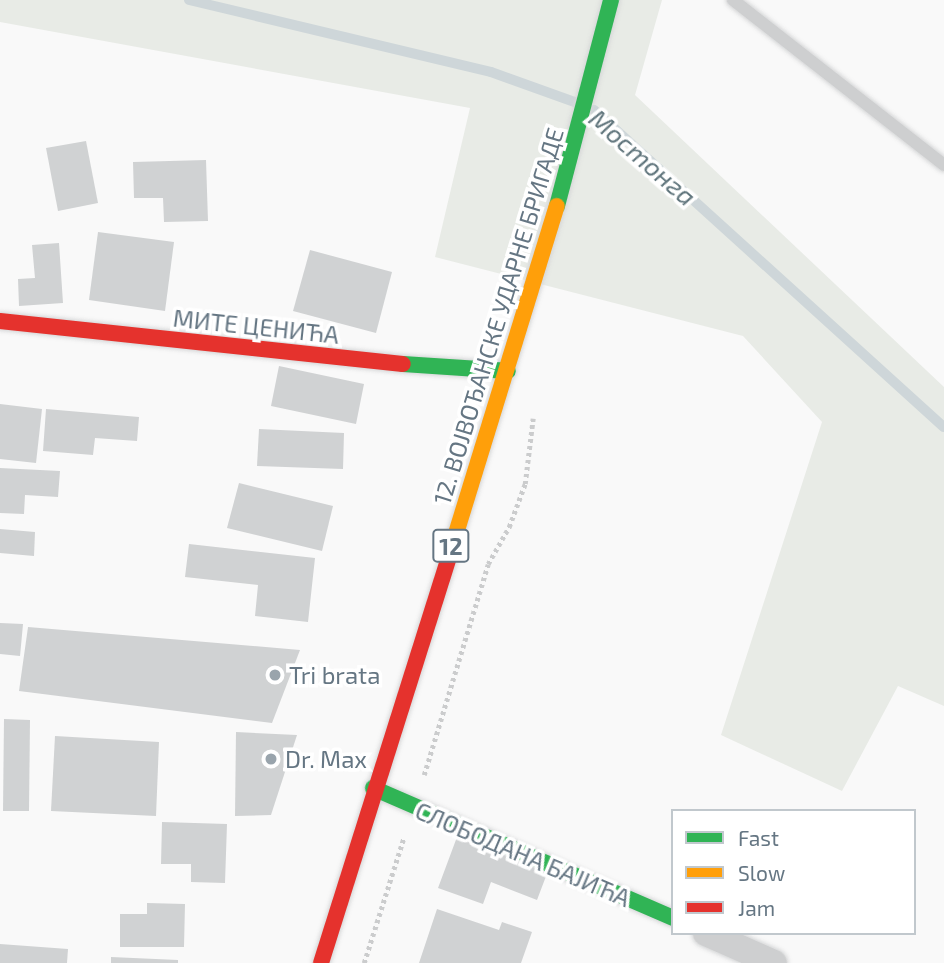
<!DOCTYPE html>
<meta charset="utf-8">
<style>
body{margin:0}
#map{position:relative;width:944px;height:963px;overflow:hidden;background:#f9f9f9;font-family:"Exo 2",sans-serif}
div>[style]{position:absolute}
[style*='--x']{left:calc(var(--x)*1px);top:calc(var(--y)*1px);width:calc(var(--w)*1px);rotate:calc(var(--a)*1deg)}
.green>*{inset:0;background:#e8ebe6}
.stream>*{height:10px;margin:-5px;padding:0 5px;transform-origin:5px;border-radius:5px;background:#ced6d9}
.building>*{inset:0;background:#d0d2d3}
.path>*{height:4.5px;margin-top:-2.25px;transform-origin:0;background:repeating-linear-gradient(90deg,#cbcccd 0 3.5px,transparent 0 7px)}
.roads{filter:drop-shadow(0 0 2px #d5d6d7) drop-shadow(0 0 2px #d5d6d7)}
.lane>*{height:12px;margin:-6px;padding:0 6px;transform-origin:6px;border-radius:6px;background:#cecfd0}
.street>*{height:26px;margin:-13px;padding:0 13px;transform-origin:13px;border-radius:13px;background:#cecfd0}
.fast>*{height:16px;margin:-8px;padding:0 8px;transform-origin:8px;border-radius:8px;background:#30b455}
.slow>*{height:16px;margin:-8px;padding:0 8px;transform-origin:8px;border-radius:8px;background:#ff9f0a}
.jam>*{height:16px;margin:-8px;padding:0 8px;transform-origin:8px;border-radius:8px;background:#e5322d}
.dots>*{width:19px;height:19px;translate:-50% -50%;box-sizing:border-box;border:4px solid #fff;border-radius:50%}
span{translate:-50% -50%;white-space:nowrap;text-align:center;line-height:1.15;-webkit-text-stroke:7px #fff;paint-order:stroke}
.shield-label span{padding:2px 5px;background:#fff;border:2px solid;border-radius:5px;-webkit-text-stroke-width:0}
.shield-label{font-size:23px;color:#657683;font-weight:700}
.street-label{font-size:24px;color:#657683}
.poi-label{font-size:24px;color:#657683}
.left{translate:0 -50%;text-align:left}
.water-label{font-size:26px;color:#60757c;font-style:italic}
.legend{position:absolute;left:671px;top:809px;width:245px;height:126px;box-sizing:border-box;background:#fff;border:2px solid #c1c8cd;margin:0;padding:9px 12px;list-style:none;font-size:21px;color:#657683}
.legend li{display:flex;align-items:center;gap:14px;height:35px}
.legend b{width:35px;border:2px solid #c1c8cd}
</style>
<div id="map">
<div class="green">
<div style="clip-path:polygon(0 0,662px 0,635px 95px,944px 387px,944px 706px,898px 686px,842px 791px,721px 735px,822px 422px,743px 336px,435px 257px,470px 108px,0 22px)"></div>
</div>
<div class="stream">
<div style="--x:189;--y:0;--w:310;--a:13.4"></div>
<div style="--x:491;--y:72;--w:91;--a:19.8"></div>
<div style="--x:594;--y:110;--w:472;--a:42.2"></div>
</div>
<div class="building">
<div style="clip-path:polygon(86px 141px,98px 203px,58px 211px,46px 148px)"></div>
<div style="clip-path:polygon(206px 160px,208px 221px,164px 222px,163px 198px,134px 198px,133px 162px)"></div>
<div style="clip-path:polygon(98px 232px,174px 242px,165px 311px,89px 300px)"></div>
<div style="clip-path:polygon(59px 243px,63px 303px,19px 306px,18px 279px,35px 278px,32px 245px)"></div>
<div style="clip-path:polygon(310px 250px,392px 272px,376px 333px,293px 311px)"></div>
<div style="clip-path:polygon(279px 366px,364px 384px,356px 424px,271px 406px)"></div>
<div style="clip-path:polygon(0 404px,42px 409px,36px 463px,0 459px)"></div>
<div style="clip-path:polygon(46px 409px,139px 417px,137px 441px,95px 438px,93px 455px,43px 451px)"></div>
<div style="clip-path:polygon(259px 429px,344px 433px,343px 469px,257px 466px)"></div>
<div style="clip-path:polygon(0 468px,60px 471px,58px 497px,25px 495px,24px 514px,0 513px)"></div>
<div style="clip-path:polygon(239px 483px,333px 506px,322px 551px,227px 528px)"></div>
<div style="clip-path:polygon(0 529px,35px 532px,34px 556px,0 553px)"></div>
<div style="clip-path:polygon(189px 544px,315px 558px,308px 622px,255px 616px,258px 585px,185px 577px)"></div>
<div style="clip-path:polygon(0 623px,23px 624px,20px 656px,0 654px)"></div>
<div style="clip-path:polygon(28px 627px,300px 650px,272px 723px,19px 691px)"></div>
<div style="clip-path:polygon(4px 719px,30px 720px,29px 811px,3px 811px)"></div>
<div style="clip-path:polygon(236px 732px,297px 735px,271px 815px,235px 816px)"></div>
<div style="clip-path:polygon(55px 736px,159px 742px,156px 816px,51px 811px)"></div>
<div style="clip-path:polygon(162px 822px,227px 824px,225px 883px,191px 882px,191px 864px,161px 864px)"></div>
<div style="clip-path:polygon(457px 837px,548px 871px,537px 900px,491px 882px,483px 904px,438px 888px)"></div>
<div style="clip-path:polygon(147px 903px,185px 904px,184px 947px,120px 947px,120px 914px,147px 914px)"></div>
<div style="clip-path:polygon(437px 909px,499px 930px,502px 922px,532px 932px,521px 963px,419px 963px)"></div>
<div style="clip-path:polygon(0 944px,68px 949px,67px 963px,0 963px)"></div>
<div style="clip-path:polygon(111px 957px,178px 960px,178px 963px,111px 963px)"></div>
</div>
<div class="path">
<div style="--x:424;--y:775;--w:220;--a:-73.1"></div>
<div style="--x:488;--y:564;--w:43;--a:-60.4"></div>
<div style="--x:509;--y:527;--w:46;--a:-69.6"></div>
<div style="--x:525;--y:484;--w:66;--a:-83.1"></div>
<div style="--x:364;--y:963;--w:132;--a:-72.4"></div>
</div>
<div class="roads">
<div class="lane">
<div style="--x:733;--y:0;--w:268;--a:38"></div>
</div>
<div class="street">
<div style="--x:706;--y:933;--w:74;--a:23.8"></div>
</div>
<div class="fast">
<div style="--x:557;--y:206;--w:213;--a:-75.3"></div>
<div style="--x:403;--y:364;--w:105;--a:3.8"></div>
<div style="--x:373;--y:788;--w:327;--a:23.4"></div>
</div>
<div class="slow">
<div style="--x:450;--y:553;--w:363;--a:-72.9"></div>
</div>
<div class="jam">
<div style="--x:0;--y:321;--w:405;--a:6.1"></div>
<div style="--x:321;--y:963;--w:430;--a:-72.5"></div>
</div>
</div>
<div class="dots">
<div style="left:275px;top:675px;background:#99a4ac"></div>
<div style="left:271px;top:759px;background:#99a4ac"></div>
</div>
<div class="shield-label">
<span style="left:451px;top:546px">12</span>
</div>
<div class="street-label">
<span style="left:498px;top:316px;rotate:-73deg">12. ВОЈВОЂАНСКЕ УДАРНЕ БРИГАДЕ</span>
<span style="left:256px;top:326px;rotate:6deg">МИТЕ ЦЕНИЋА</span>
<span style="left:523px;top:854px;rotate:23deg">СЛОБОДАНА БАЈИЋА</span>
</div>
<div class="poi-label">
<span class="left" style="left:289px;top:675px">Tri brata</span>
<span class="left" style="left:285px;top:759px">Dr. Max</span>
</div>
<div class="water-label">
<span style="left:643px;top:157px;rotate:41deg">Мостонга</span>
</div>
<ul class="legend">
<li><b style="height:9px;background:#30b455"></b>Fast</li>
<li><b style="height:9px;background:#ff9f0a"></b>Slow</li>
<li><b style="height:9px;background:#e5322d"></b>Jam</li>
</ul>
</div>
